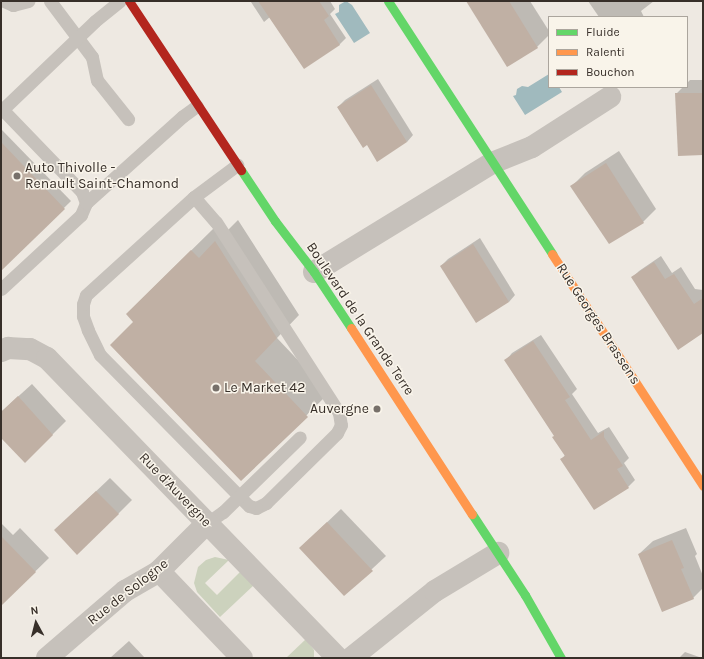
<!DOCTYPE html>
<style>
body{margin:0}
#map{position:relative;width:704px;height:659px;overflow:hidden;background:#eee9e2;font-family:Karla,sans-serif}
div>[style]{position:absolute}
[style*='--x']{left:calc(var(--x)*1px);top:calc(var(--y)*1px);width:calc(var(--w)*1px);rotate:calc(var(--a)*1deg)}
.green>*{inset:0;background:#ccd2bd}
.water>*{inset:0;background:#a0babe}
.shadow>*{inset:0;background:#0003}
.building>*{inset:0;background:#c0b0a4}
.lane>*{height:13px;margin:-6.5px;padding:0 6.5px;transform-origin:6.5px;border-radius:6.5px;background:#c6c1bb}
.street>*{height:22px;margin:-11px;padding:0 11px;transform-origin:11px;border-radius:11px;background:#c6c1bb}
.fast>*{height:9px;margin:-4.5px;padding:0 4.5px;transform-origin:4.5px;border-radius:4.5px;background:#63d668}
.slow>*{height:9px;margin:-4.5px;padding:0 4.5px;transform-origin:4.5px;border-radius:4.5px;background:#ff974d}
.jam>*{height:9px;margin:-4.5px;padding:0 4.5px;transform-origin:4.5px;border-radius:4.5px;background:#b3261e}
.dots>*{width:11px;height:11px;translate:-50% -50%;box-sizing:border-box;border:2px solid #f9f4ea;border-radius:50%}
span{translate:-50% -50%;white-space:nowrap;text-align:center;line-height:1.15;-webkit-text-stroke:3px #f9f4ea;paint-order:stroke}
.poi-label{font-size:14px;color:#372f29}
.left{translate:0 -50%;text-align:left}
.right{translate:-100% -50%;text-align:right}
.street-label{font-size:14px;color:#372f29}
.frame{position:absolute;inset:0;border:2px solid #372f29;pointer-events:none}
.legend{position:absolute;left:548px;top:16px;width:140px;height:72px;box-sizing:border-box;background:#f9f4ea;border:1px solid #aba59d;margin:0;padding:5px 7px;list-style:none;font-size:12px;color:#372f29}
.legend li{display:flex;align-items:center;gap:8px;height:20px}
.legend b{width:20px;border:1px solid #aba59d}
.north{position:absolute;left:16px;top:603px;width:40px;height:40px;-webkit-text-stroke:3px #f9f4ea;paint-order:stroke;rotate:353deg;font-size:11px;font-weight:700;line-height:16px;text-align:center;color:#372f29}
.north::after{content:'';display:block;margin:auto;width:14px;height:18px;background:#372f29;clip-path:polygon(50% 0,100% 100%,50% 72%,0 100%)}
</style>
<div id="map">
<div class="green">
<div style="clip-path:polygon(215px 557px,229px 560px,205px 583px,217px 595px,241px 571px,254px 585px,220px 617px,197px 592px,194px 583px,198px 567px,206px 560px)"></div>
<div style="clip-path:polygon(306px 639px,314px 650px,314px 658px,286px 658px)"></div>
</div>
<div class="water">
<div style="clip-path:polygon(346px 1px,352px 5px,370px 33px,354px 43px,335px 14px,339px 12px,339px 5px)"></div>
<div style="clip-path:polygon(549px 74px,549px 87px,559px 87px,562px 92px,525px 115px,513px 96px,516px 95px,517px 89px,522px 86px,528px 87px)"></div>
</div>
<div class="shadow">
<div style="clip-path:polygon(252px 1px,330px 1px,335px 9px,330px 14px,346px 38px,339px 45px,270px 17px,264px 22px,251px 2px)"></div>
<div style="clip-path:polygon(472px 1px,530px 1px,549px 31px,549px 35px,537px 47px,507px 66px)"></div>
<div style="clip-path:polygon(588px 1px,654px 1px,641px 11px,644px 17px,599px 17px)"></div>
<div style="clip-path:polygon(378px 79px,413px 135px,407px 142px,338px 107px,345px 100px)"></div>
<div style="clip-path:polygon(690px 80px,703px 80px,703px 154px,676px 94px,683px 87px,687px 87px,687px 83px)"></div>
<div style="clip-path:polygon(1px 129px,71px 201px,1px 270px)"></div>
<div style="clip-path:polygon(619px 151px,656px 209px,643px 222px,609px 242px,572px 186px,585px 173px)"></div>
<div style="clip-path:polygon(238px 220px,299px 315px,277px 338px,329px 393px,241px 480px,135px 322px,149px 292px,214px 228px,222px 236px)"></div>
<div style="clip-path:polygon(480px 238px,515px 295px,509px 302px,441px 266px,448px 259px)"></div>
<div style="clip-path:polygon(661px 256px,672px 273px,681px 267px,695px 289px,703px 290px,703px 332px,633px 277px,639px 271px)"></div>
<div style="clip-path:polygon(541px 335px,577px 389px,572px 394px,598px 433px,609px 427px,629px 458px,624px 463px,635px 480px,628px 487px,562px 459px,565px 455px,555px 436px,506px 360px,512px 353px)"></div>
<div style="clip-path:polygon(32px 384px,66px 421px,52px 435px,1px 436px,1px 412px)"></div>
<div style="clip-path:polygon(110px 478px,132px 500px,118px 514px,69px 517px)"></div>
<div style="clip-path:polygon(341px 509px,386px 556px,344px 595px,300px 548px)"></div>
<div style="clip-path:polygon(1px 523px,13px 535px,20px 528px,49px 558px,8px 598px,1px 597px)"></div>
<div style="clip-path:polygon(686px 528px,697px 554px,695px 556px,703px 576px,703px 588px,693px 598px,639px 554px,653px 541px)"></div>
<div style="clip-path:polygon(129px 641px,145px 658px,110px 658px)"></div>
<div style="clip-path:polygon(685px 652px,702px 658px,679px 658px)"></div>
</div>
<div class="building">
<div style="clip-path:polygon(258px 1px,319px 1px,329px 16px,324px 20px,340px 45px,304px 69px)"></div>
<div style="clip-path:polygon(466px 1px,509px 1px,538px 48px,507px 67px)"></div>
<div style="clip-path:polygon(371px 85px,407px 142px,377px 162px,367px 145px,363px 148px,337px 107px)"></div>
<div style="clip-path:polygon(675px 93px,703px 93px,703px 155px,678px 156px)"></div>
<div style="clip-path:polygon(1px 142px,65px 209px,1px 271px)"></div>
<div style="clip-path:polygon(606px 163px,644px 223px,609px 244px,570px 186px)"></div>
<div style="clip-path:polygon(215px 241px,277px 338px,255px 361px,308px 417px,241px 481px,110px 345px,133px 322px,126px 314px,191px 250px,199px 258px)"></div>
<div style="clip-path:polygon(473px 244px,509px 302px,476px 323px,440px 266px)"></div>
<div style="clip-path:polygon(654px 262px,665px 279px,674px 274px,694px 304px,703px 298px,703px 333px,678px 350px,631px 277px)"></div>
<div style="clip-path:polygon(533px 341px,570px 397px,565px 400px,591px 440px,604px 431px,604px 437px,623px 466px,617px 469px,629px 488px,594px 510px,560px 459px,565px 456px,552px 437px,554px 436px,504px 360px)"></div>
<div style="clip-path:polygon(18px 396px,53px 435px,25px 463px,1px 438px,1px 412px)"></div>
<div style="clip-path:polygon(96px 491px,119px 514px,77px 555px,54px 530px)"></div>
<div style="clip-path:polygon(327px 522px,373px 571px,344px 596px,299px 548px)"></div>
<div style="clip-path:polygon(1px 536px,36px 572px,1px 606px)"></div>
<div style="clip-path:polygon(672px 540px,684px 568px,681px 569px,694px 599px,662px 612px,638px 554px)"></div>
</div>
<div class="lane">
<div style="--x:4;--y:1;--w:10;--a:24"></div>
<div style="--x:13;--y:5;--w:16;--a:-15"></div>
<div style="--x:50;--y:1;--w:70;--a:53.1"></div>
<div style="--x:92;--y:57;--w:24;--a:78"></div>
<div style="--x:97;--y:80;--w:50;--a:51.5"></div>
<div style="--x:1;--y:108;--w:117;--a:46"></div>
<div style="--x:82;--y:192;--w:12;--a:70"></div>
<div style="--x:86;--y:203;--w:13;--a:113"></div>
<div style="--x:81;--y:215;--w:109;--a:137.2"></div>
<div style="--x:3;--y:109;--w:127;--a:-43.7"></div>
<div style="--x:95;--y:21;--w:32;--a:-39"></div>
<div style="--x:194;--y:197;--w:33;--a:49"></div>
<div style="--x:216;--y:222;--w:227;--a:57.2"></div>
<div style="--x:339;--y:413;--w:12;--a:81"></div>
<div style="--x:341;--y:425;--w:9;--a:117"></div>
<div style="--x:337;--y:433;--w:100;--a:135.4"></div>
<div style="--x:266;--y:503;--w:11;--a:153"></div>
<div style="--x:256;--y:508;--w:7;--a:-164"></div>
<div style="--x:249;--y:506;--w:212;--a:-134.6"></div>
<div style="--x:100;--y:355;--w:28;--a:-116"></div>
<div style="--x:88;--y:330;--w:15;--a:-110"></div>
<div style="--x:83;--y:316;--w:12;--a:-90"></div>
<div style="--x:83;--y:304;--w:9;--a:-72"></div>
<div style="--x:86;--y:295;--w:146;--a:-42.2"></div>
<div style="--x:194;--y:197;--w:54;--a:-36.7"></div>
<div style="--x:86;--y:203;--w:130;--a:-41.9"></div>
<div style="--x:183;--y:116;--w:17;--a:-36"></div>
<div style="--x:207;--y:523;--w:19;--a:-35"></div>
<div style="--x:223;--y:512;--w:107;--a:-44.2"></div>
</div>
<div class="street">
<div style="--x:314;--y:272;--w:209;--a:-31.5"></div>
<div style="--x:492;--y:163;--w:43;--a:-21.8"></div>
<div style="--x:532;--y:147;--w:93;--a:-32.7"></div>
<div style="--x:1;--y:351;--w:8;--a:-23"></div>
<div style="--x:8;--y:348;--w:22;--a:3"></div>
<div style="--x:30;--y:349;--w:19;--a:28"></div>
<div style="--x:47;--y:358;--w:418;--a:45.9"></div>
<div style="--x:159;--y:571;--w:120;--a:46.3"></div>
<div style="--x:47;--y:658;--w:103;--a:-40.7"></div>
<div style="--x:125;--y:591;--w:39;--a:-30"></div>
<div style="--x:159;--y:571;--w:68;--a:-45"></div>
<div style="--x:351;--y:658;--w:107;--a:-38.6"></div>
<div style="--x:435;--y:591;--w:74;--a:-31.1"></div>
</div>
<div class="fast">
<div style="--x:388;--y:1;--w:302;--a:57"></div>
<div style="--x:241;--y:170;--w:61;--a:56.3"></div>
<div style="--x:275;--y:221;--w:64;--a:52.6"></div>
<div style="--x:314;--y:272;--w:67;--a:56.5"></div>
<div style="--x:472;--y:514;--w:97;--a:56.8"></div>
<div style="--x:525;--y:595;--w:73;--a:60.3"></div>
</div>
<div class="slow">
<div style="--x:552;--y:254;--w:277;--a:56.9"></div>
<div style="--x:351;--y:328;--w:222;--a:57"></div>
</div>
<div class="jam">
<div style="--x:129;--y:1;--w:203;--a:56.5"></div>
</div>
<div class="dots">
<div style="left:17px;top:176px;background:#77706a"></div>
<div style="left:216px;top:388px;background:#77706a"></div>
<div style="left:377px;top:409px;background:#77706a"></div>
</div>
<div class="poi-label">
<span class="left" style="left:25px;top:176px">Auto Thivolle -<br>Renault Saint-Chamond</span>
<span class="left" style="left:224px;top:388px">Le Market 42</span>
<span class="right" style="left:369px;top:409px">Auvergne</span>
</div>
<div class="street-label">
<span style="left:360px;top:319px;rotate:56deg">Boulevard de la Grande Terre</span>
<span style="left:598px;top:324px;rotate:57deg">Rue Georges Brassens</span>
<span style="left:175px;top:490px;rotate:46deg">Rue d'Auvergne</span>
<span style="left:128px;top:592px;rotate:-38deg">Rue de Sologne</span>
</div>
<div class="frame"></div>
<ul class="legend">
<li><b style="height:5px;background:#63d668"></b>Fluide</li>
<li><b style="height:5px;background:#ff974d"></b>Ralenti</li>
<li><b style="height:5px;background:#b3261e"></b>Bouchon</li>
</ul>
<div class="north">N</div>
</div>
